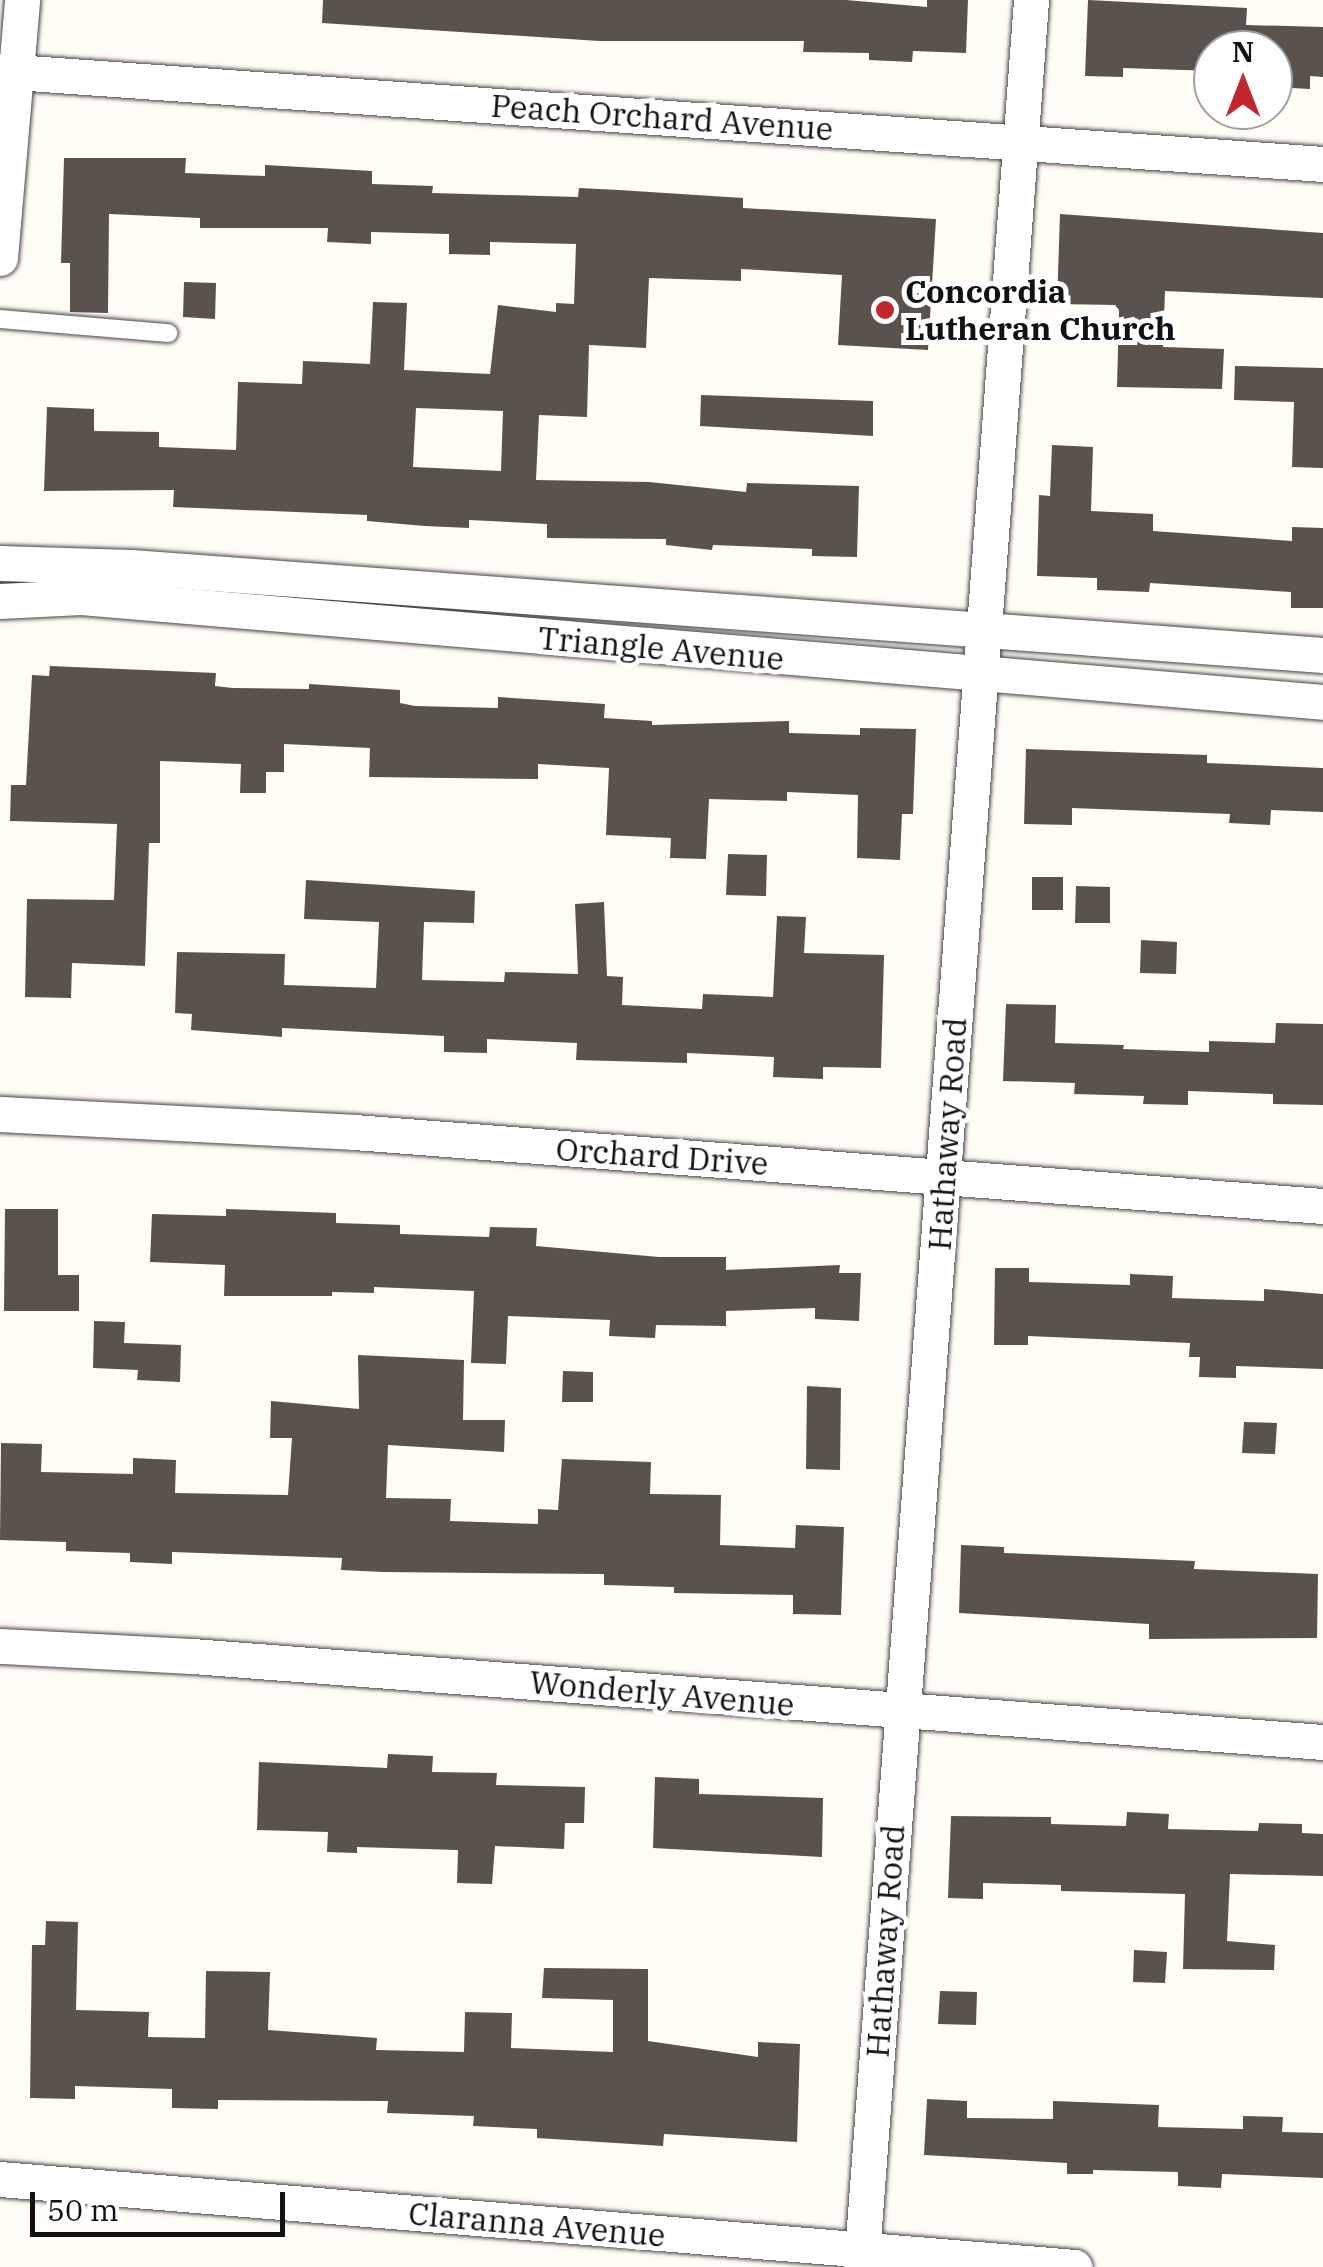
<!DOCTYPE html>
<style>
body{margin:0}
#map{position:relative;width:1323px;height:2267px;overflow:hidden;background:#fffdf5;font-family:"IBM Plex Serif",serif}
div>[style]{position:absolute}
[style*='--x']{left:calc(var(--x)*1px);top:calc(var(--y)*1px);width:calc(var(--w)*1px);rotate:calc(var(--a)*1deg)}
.building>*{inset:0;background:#5a524d}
.roads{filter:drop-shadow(0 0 2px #444) drop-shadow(0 0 2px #444)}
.service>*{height:18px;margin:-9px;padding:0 9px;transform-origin:9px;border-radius:9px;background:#fff}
.minor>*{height:35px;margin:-17.5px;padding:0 17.5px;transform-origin:17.5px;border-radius:17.5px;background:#fff}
.dots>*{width:28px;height:28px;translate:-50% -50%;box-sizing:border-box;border:5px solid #fff;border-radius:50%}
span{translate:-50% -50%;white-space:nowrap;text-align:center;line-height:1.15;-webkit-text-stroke:10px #fff;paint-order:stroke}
.street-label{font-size:32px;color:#111}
.poi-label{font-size:32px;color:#111;font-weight:700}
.left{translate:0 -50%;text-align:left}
.north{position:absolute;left:1193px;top:30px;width:100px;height:100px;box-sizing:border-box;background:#fff;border:2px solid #a0a0a0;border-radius:50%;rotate:0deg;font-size:28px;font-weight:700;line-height:40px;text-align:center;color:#111}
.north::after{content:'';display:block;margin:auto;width:35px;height:45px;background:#c4262e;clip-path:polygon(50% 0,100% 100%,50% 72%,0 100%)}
.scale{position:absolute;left:30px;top:2192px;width:255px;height:45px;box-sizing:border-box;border:5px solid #111;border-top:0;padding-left:12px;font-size:30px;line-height:35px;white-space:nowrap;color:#111;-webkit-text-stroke:8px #fff;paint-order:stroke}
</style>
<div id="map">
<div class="building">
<div style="clip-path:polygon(323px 0,846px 0,927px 7px,927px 0,968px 0,966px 53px,913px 51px,912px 62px,869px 60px,869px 53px,803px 52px,804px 41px,599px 41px,322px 23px)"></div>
<div style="clip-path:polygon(1088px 0,1247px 8px,1246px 25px,1323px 27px,1323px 77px,1310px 76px,1310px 89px,1273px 87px,1273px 50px,1213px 50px,1213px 71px,1123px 68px,1123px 77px,1085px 76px)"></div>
<div style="clip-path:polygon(evenodd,64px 158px,186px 158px,185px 173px,265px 176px,265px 165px,372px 171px,372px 184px,433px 186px,432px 193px,578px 197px,579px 188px,619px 190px,743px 198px,743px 208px,936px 219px,928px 350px,838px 345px,842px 275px,741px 269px,741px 281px,649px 278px,646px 348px,589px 345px,587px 417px,539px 415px,536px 480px,649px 482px,746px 492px,747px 483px,859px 486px,857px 557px,812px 556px,812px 549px,713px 545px,712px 550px,666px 545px,666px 539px,547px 538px,547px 524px,469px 520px,469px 528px,425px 526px,367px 521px,367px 515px,173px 507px,174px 490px,44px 491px,47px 407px,94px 409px,94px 431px,159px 432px,159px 447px,236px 450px,238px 382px,302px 384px,303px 361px,370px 364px,373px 302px,407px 303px,404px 370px,490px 374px,498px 305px,556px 312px,556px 303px,574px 304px,576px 244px,490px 242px,490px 255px,449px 254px,449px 234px,371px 232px,371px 244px,327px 242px,328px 228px,200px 228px,200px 218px,109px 214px,108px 313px,70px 312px,70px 263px,61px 263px,64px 158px,416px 408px,503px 411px,501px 471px,413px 467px,416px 408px)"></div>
<div style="clip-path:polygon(1060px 214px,1323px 233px,1323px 298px,1165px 291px,1163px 347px,1224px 349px,1222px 389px,1117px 387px,1119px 310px,1115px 305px,1057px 304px)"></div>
<div style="clip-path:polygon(184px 282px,216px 283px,215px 319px,183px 317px)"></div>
<div style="clip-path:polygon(1235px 366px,1323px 368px,1323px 468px,1292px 467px,1294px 402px,1234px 400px)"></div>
<div style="clip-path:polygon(701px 395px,873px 401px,873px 436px,700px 426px)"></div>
<div style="clip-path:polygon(1052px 445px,1093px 447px,1091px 511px,1153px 514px,1153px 531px,1292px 541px,1292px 527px,1323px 528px,1323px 608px,1291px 608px,1291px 592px,1150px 583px,1149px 592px,1097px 590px,1097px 578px,1037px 576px,1039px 495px,1050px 496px)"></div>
<div style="clip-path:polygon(50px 666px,216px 673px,215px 686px,233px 688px,309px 689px,309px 684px,400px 690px,400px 703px,415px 706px,498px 708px,498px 697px,605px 704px,604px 718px,652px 721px,652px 725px,789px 721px,789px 733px,860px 735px,860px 728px,916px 729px,913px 814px,902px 814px,900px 860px,857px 858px,858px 795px,787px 792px,787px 801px,709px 799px,706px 859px,670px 858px,671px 838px,606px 835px,609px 768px,538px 764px,538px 779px,369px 777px,370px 748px,284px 744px,284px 772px,266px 772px,266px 793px,240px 793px,241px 764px,160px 761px,160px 843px,149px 843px,145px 966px,72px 963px,71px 998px,25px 997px,27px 899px,114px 900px,117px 824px,10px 821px,11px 785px,26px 785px,32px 675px,49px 676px)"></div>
<div style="clip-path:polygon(1026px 749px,1207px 755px,1207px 763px,1323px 768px,1323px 812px,1271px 810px,1270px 825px,1229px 823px,1230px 814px,1072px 808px,1072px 825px,1024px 824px)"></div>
<div style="clip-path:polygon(728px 854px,767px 855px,766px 896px,726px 895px)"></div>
<div style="clip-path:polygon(1032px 877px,1063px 877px,1063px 910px,1032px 910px)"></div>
<div style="clip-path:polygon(306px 880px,475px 891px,474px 923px,424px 922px,422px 980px,504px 982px,505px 972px,578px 974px,575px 904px,604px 902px,607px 976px,623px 977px,622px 1005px,702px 1009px,703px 994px,773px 997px,777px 916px,806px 917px,804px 953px,884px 955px,881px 1068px,823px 1067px,823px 1079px,773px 1077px,774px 1057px,687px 1053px,687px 1063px,576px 1060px,577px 1043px,487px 1039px,487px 1053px,444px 1052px,444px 1036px,282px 1028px,282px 1037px,191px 1030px,192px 1014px,175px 1013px,177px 952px,285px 954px,284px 985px,376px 988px,379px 922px,304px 919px)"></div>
<div style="clip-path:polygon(1076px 886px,1110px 887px,1110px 923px,1075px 923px)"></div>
<div style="clip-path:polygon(1141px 940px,1177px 942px,1176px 974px,1140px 973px)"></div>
<div style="clip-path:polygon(1006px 1004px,1056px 1005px,1055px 1043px,1124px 1045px,1123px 1049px,1209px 1052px,1209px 1041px,1275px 1043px,1276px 1023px,1323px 1024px,1323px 1105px,1273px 1104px,1273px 1094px,1188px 1091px,1188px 1105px,1143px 1104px,1144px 1096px,1074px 1094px,1075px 1083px,1003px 1081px)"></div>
<div style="clip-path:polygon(5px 1209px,58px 1209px,58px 1275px,79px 1275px,79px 1311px,4px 1311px)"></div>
<div style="clip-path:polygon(226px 1209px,336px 1213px,336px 1223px,400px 1225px,400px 1234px,489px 1237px,490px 1227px,537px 1228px,536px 1246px,659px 1257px,726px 1257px,726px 1270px,840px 1265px,839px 1273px,861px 1273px,859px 1321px,815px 1319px,815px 1308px,726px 1311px,726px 1326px,656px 1325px,655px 1338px,609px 1336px,610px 1320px,508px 1316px,506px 1364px,471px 1363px,474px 1291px,374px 1287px,374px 1293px,332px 1292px,332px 1296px,224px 1296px,225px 1265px,150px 1262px,152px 1214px,226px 1216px)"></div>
<div style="clip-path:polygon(995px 1268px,1029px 1268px,1029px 1282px,1130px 1285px,1130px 1274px,1173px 1276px,1172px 1298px,1264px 1301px,1264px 1289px,1323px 1294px,1323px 1369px,1236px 1366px,1236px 1378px,1199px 1377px,1200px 1357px,1189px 1357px,1190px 1343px,1028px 1336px,1028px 1345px,994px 1345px)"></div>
<div style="clip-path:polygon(94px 1321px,125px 1322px,124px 1343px,181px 1345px,180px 1382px,137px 1380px,138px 1370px,93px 1368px)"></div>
<div style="clip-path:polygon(358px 1355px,464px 1360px,463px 1420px,505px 1420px,504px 1452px,388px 1445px,386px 1498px,451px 1499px,450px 1521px,538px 1524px,538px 1509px,558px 1510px,562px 1459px,651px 1462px,650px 1494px,721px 1495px,720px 1545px,795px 1548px,796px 1525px,844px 1527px,841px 1615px,793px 1614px,793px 1595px,674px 1593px,674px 1587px,604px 1585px,604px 1574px,383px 1572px,341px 1570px,342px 1558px,172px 1552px,172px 1564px,130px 1562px,130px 1553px,66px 1551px,66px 1542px,0 1540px,1px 1443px,42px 1444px,41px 1472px,133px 1474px,133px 1458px,176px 1460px,175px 1493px,288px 1495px,292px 1438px,270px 1438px,271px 1401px,359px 1409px)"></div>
<div style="clip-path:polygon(563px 1371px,593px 1372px,593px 1402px,562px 1402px)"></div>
<div style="clip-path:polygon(807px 1386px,841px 1388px,840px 1470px,806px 1469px)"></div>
<div style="clip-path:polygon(1244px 1422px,1277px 1423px,1275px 1454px,1242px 1453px)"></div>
<div style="clip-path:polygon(961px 1545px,1004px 1547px,1004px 1553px,1195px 1561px,1194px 1569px,1318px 1574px,1317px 1638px,1149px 1639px,1149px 1624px,959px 1613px)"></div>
<div style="clip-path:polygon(388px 1754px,433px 1756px,432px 1772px,497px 1773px,496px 1785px,585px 1787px,584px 1823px,565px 1823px,564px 1849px,495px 1846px,492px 1884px,457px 1883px,458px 1850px,357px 1847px,357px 1853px,327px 1852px,328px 1832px,257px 1830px,259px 1762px,387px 1768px)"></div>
<div style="clip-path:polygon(655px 1777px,699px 1779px,699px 1794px,823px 1798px,822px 1857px,653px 1848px)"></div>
<div style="clip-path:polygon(1127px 1812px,1169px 1814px,1168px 1829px,1258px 1831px,1259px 1823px,1302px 1824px,1302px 1833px,1323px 1834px,1323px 1876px,1230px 1874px,1227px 1941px,1275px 1945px,1274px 1970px,1183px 1969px,1185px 1894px,1061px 1891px,1061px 1885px,983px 1883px,983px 1899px,948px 1898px,951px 1816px,1051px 1817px,1051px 1824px,1126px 1826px)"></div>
<div style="clip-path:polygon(46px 1921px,78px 1922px,76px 2010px,149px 2012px,148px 2037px,205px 2038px,206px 1971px,270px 1972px,268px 2030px,377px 2038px,376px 2050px,464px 2052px,465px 2012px,512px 2013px,511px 2048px,613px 2052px,613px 2000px,542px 1998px,544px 1968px,648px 1969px,648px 2041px,758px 2057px,758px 2042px,800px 2044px,797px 2142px,664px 2134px,663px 2146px,537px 2138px,537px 2129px,473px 2126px,474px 2116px,387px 2113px,388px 2101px,218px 2100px,218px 2109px,172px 2108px,172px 2089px,75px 2086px,75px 2099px,30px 2098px,32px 1945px,45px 1945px)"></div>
<div style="clip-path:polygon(1134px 1950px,1167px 1952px,1165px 1983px,1133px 1982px)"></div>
<div style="clip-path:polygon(940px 1991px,977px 1992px,976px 2025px,938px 2024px)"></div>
<div style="clip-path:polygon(927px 2099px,967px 2101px,967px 2118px,1053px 2119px,1053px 2101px,1159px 2105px,1158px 2127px,1243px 2129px,1243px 2116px,1283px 2117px,1282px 2132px,1323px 2133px,1323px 2178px,1222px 2174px,1221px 2188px,1178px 2186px,1178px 2172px,1093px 2170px,1093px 2174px,1067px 2174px,1067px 2163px,924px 2155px)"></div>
</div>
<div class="roads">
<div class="service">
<div style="--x:0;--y:319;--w:169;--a:4.8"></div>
</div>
<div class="minor">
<div style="--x:0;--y:71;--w:1326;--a:4.02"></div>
<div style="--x:0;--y:258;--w:259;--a:-85.1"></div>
<div style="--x:0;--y:563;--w:131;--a:1.7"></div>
<div style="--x:131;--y:567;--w:1195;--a:4.22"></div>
<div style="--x:0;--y:601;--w:81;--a:-2.8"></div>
<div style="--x:81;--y:597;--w:1246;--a:4.83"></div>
<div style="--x:0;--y:1114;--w:354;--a:2.9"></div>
<div style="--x:354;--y:1132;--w:972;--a:4.37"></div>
<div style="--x:0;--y:1646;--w:192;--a:3"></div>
<div style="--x:192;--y:1656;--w:1134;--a:4.35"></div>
<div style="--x:0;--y:2179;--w:1078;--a:4.68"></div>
<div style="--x:861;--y:2267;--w:2273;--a:-85.71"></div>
</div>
</div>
<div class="dots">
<div style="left:885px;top:310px;background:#c4262e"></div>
</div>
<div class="street-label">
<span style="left:662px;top:117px;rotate:4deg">Peach Orchard Avenue</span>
<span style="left:661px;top:648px;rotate:5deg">Triangle Avenue</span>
<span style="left:947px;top:1134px;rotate:-86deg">Hathaway Road</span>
<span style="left:662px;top:1156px;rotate:4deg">Orchard Drive</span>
<span style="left:662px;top:1693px;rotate:5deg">Wonderly Avenue</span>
<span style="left:885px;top:1941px;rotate:-86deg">Hathaway Road</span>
<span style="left:537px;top:2224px;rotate:5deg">Claranna Avenue</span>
</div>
<div class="poi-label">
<span class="left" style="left:905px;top:310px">Concordia<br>Lutheran Church</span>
</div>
<div class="north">N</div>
<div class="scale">50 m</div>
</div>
